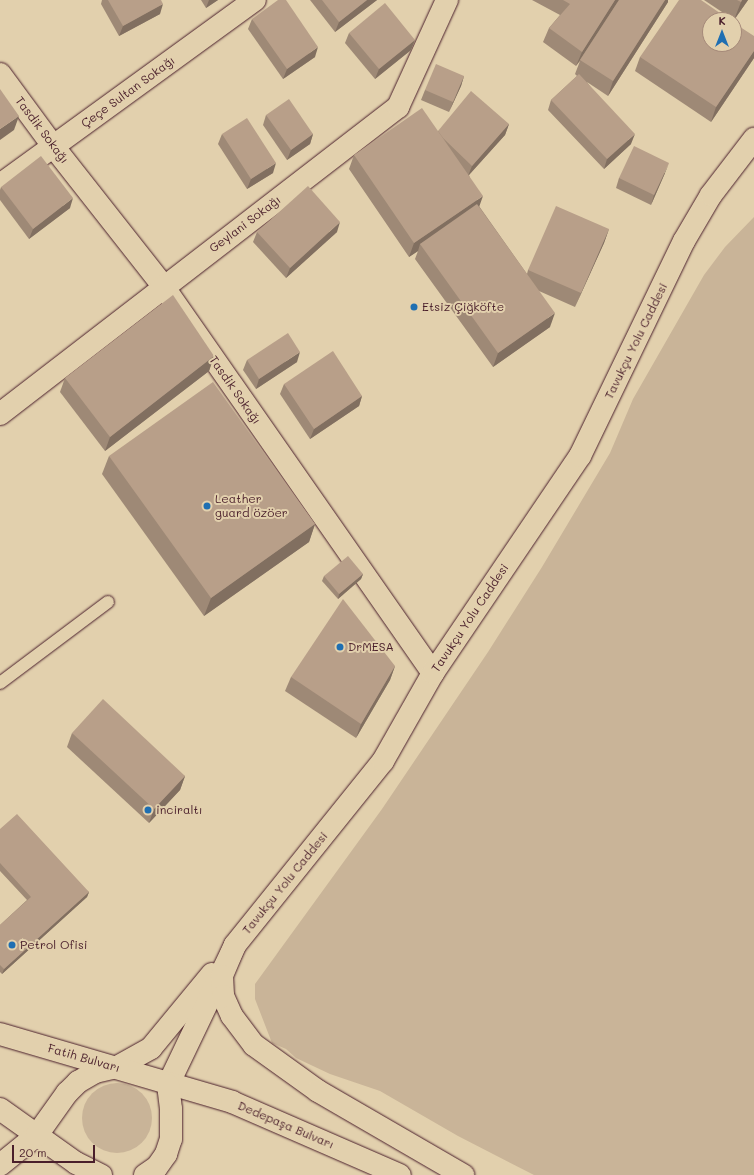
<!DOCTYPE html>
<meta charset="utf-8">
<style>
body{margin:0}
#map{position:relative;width:754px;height:1175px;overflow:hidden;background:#e2d0ad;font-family:Mali,sans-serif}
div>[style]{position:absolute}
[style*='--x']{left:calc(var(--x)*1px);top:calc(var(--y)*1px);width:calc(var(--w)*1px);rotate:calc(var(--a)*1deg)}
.green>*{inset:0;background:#c9b498}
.round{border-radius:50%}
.roads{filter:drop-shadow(0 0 1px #4a1f2b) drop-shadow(0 0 1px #4a1f2b)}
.service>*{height:12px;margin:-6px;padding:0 6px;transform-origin:6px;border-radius:6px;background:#e2d0ad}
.minor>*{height:22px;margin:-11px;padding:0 11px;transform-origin:11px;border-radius:11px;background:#e2d0ad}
.primary>*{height:22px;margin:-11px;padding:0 11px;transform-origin:11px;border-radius:11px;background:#e2d0ad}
.wall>*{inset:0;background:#9e8976}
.shaded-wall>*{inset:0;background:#816f60}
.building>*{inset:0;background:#b89f89}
.dots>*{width:11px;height:11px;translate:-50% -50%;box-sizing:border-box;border:2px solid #e2d0ad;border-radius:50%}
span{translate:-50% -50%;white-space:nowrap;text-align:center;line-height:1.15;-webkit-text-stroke:4px #e2d0ad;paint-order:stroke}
.street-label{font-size:12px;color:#4a1f2b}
.poi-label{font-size:12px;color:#4a1f2b}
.left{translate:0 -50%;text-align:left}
.north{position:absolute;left:702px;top:12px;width:40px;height:40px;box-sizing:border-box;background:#e2d0ad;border:1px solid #a58979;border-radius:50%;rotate:0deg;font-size:11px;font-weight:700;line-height:16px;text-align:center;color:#4a1f2b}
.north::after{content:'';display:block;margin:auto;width:14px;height:18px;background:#1f6fb2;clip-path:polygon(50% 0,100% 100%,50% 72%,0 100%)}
.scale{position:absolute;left:12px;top:1145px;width:83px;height:18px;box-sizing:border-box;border:2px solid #4a1f2b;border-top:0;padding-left:5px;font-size:12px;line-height:14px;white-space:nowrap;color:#4a1f2b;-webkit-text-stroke:3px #e2d0ad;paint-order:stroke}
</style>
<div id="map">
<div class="green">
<div style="clip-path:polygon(754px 217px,754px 1175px,534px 1175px,458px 1136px,380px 1091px,330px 1074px,296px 1058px,286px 1049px,272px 1043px,255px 999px,255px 984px,382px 809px,488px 652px,542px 567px,610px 453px,633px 399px,704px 275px,725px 247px)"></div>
<div class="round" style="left:82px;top:1083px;width:70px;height:70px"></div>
</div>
<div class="roads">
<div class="service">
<div style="--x:0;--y:683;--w:135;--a:-36.9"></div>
</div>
<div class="minor">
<div style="--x:0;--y:74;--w:89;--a:53.6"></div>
<div style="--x:53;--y:146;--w:178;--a:51.8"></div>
<div style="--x:163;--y:286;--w:472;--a:55.1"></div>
<div style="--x:0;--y:185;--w:315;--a:-36"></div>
<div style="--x:0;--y:414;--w:503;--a:-37.65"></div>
<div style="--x:398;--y:107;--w:118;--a:-65.4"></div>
<div style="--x:117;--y:1067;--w:39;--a:-29"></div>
<div style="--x:151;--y:1048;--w:96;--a:-50.5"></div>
<div style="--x:168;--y:1085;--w:155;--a:-64.4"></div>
<div style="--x:235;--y:945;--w:236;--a:-51.2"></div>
<div style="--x:383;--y:761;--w:101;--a:-60.4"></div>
<div style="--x:433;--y:673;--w:262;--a:-55.9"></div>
<div style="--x:580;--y:456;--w:239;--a:-64.2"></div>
<div style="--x:684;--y:241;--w:53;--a:-59.6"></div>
<div style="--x:711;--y:195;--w:71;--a:-52.5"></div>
</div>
<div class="primary">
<div style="--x:235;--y:945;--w:34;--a:113"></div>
<div style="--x:222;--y:976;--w:20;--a:87"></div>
<div style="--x:223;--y:996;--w:22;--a:66"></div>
<div style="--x:232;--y:1016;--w:36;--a:53"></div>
<div style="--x:254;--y:1045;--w:79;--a:35.7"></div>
<div style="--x:318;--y:1091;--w:168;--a:30.1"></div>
<div style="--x:0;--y:1034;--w:242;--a:16.3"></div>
<div style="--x:232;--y:1102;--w:183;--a:23.5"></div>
<div style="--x:0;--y:1109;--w:93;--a:35.4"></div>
<div style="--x:76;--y:1163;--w:28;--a:26"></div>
<div style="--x:0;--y:1165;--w:48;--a:-39"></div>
<div style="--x:37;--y:1135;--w:52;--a:-54.5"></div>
<div style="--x:67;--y:1093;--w:16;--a:-45"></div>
<div style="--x:78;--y:1082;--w:20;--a:-30"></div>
<div style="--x:95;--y:1072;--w:23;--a:-13"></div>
<div style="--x:145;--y:1175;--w:14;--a:-34"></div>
<div style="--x:157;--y:1167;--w:16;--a:-55"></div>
<div style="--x:166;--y:1154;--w:16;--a:-72"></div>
<div style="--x:171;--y:1139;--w:30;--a:-90"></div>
<div style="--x:171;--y:1109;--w:24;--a:-97"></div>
</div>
</div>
<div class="wall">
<div style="clip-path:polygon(102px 0,161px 0,160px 14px,119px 36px,101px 4px)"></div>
<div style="clip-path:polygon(201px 0,218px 0,206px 8px)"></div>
<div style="clip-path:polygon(310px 0,377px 0,335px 32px)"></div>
<div style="clip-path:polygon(532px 0,668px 0,668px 2px,608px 96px,587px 82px,631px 144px,604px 169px,548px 110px,551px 100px,577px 76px,575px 74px,580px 61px,576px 66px,543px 42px,549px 28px,560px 15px)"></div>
<div style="clip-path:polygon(704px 0,748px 0,734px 20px)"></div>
<div style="clip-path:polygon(252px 19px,315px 57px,283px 79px,248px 29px)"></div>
<div style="clip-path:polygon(349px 33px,415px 40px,411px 50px,375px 79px,345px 43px)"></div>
<div style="clip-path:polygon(754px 36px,754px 58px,711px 122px,635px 71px,640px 57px)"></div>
<div style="clip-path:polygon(464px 76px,461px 86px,449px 112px,421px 100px,425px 90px)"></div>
<div style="clip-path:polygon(266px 115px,313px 134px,310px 144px,287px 160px,263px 125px)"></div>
<div style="clip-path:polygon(509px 124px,505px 135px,469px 175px,479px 206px,527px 274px,528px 270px,609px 229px,604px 243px,575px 307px,539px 291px,550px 327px,493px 367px,415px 259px,418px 251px,409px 257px,349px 169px,354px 155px,438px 131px)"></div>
<div style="clip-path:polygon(222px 134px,273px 173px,247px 189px,218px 144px)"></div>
<div style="clip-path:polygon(665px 173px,651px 205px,616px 188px,619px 178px)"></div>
<div style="clip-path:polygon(1px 187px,70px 208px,29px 239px,0 200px,0 190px)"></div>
<div style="clip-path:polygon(257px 232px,337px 232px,286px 278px,253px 242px)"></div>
<div style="clip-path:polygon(214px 356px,209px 371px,105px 451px,60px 392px,65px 378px)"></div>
<div style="clip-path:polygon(247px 360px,297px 362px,256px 389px,243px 370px)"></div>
<div style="clip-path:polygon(284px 384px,362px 396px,359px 406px,310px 439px,280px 394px)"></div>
<div style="clip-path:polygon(109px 456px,315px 524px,309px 542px,204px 616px,102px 474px)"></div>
<div style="clip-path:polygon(363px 574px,361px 579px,338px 599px,322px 581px,324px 576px)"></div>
<div style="clip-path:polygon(395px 666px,390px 680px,356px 738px,285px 691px,291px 677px)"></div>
<div style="clip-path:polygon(72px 733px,185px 776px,180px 790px,149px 823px,67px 747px)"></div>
<div style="clip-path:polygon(0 829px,89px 892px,87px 897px,2px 974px,0 972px,0 925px,27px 900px,0 871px)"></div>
</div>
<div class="shaded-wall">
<div style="clip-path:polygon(209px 0,218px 0,206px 8px)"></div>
<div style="clip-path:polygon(367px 0,377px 0,335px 32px,339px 22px)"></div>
<div style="clip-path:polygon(615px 0,619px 0,576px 66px,582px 52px)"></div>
<div style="clip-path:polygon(665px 0,668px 0,668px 2px,608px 96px,613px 81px)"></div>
<div style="clip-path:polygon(742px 0,748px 0,734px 20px,741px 2px)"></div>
<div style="clip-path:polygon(163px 4px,160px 14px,119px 36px,123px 26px)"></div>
<div style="clip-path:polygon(415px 40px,411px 50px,375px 79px,379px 69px)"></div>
<div style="clip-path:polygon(318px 47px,315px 57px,283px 79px,287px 69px)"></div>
<div style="clip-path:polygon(754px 51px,754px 58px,711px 122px,716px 107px)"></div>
<div style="clip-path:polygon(464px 76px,461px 86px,449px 112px,453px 102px)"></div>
<div style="clip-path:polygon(19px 116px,14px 130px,0 140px,0 129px)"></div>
<div style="clip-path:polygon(509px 124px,505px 135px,468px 176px,472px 166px)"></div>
<div style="clip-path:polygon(313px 134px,310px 144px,287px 160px,291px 150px)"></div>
<div style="clip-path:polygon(635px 134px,631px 144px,604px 169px,607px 159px)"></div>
<div style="clip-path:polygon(276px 163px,273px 173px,247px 189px,251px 179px)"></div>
<div style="clip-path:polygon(669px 163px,665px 173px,651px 205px,654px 195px)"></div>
<div style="clip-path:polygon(483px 196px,478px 210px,420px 244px,418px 251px,409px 257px,414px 243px)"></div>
<div style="clip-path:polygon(73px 198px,70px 208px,29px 239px,33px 229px)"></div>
<div style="clip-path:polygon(340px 222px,337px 232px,286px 278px,290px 268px)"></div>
<div style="clip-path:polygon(609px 229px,604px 243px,575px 307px,581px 293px)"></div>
<div style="clip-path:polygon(555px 313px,550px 327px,493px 367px,498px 353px)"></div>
<div style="clip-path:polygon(300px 352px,297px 362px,256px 389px,259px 379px)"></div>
<div style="clip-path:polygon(214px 356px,209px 371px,105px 451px,110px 437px)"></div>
<div style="clip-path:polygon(362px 396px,359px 406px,310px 439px,314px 429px)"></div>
<div style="clip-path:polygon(315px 524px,309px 542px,204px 616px,211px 598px)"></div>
<div style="clip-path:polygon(363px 574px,361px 579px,338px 599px,339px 594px)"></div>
<div style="clip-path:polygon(395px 666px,390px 680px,356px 738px,361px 724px)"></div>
<div style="clip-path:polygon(185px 776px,180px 790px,149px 823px,154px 809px)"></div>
<div style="clip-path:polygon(89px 892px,87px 897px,2px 974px,4px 969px)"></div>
</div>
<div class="building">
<div style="clip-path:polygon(108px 0,161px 0,163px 4px,123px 26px)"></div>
<div style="clip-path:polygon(278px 0,286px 0,318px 47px,287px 69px,252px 19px)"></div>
<div style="clip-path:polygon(322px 0,367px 0,339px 22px)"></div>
<div style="clip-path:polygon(563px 0,615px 0,582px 52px,549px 28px,570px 4px)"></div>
<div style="clip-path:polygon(619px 0,665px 0,613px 81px,580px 60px)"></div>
<div style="clip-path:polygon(679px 0,701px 0,730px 20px,710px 20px,710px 44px,734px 44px,734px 23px,754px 36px,754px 51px,716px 107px,640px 57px)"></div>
<div style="clip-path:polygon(737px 0,742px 0,741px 2px)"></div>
<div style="clip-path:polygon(385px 3px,415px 40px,379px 69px,349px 33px)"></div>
<div style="clip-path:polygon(436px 64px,464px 76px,453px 102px,425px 90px)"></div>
<div style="clip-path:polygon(579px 74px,635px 134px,607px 159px,551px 100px)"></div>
<div style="clip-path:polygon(0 89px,19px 116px,0 129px)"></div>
<div style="clip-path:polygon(471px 91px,509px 124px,472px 166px,443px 138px,438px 131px)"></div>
<div style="clip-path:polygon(289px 99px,313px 134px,291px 150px,266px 115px)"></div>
<div style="clip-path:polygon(422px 108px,483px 196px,414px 243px,354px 155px)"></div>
<div style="clip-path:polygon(247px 118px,276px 163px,251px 179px,222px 134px)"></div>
<div style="clip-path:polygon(634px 146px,669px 163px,654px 195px,619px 178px)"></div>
<div style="clip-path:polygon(41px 156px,73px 198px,33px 229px,1px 187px)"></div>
<div style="clip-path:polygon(308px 186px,340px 222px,290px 268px,257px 232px)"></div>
<div style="clip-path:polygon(477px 204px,555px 313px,498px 353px,420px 244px)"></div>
<div style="clip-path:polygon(556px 206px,609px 229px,581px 293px,528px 270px)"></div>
<div style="clip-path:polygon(173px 295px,214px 356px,110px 437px,65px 378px)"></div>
<div style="clip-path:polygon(288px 333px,300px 352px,259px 379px,247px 360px)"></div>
<div style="clip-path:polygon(333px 351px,362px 396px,314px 429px,284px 384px)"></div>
<div style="clip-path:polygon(213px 382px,315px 524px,211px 598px,109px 456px)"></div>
<div style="clip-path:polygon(348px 556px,363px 574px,339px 594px,324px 576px)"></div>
<div style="clip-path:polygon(343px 599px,395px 666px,361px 724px,291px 677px)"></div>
<div style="clip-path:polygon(103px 699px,185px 776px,154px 809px,72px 733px)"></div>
<div style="clip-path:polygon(17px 814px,89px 892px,4px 969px,0 965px,0 925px,31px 897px,0 863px,0 829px)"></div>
</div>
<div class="dots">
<div style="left:414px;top:307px;background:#1f6fb2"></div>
<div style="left:207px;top:506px;background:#1f6fb2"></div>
<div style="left:340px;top:647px;background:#1f6fb2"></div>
<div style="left:148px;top:810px;background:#1f6fb2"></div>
<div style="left:12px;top:945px;background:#1f6fb2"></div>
</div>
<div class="street-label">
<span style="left:128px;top:92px;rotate:-36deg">Çeçe Sultan Sokağı</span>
<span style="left:42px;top:130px;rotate:53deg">Tasdik Sokağı</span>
<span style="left:245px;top:224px;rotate:-37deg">Geylani Sokağı</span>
<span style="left:636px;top:341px;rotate:-64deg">Tavukçu Yolu Caddesi</span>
<span style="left:235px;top:390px;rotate:55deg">Tasdik Sokağı</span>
<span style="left:470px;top:618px;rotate:-56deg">Tavukçu Yolu Caddesi</span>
<span style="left:285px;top:883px;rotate:-51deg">Tavukçu Yolu Caddesi</span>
<span style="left:84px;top:1058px;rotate:16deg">Fatih Bulvarı</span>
<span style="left:286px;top:1125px;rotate:23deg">Dedepaşa Bulvarı</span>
</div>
<div class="poi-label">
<span class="left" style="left:422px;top:307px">Etsiz Çiğköfte</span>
<span class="left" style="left:215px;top:506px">Leather<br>guard özöer</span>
<span class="left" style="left:348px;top:647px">DrMESA</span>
<span class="left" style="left:156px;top:810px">inciraltı</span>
<span class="left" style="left:20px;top:945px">Petrol Ofisi</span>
</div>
<div class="north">K</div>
<div class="scale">20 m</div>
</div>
